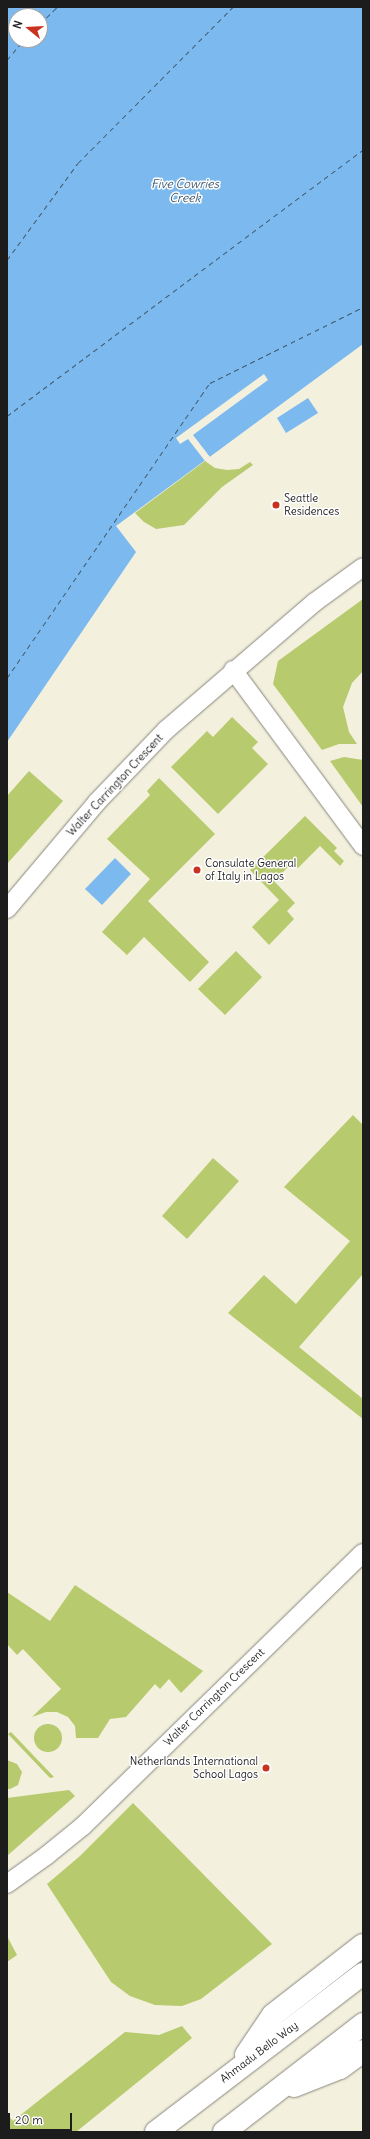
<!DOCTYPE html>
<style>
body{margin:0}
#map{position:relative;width:370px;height:2139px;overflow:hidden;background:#f3f0de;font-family:Delius,sans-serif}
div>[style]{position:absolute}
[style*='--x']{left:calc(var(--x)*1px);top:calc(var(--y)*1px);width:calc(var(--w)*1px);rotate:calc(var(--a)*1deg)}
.green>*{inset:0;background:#b7ca6d}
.round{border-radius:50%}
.water>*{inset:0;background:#7bb9ee}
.pier>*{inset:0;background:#f3f0de}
.ferry>*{height:1px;margin-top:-0.5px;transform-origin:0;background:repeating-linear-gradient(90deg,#425b70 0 5px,transparent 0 9px)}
.roads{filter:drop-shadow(0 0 1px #88867d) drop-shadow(0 0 1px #88867d)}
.minor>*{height:18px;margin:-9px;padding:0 9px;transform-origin:9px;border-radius:9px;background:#fff}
.trunk>*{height:22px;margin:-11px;padding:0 11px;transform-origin:11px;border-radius:11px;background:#fff}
.dots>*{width:11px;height:11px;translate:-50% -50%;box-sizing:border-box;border:2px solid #fff;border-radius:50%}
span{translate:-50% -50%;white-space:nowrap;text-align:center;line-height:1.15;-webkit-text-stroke:3px #fff;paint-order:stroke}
.poi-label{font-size:11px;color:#1c1c1c}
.left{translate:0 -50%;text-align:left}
.right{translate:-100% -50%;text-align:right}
.street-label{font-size:11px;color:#1c1c1c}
.water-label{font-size:12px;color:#425b70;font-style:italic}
.frame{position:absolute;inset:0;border:8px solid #1c1c1c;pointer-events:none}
.north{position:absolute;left:8px;top:8px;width:40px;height:40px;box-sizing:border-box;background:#fff;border:1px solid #a4a4a4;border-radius:50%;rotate:288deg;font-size:11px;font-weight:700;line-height:16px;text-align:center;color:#1c1c1c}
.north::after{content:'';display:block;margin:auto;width:14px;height:18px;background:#c8321e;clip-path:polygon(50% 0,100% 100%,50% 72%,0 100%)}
.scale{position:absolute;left:8px;top:2113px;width:64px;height:18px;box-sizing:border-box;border:2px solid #1c1c1c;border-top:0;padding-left:5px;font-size:12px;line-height:14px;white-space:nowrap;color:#1c1c1c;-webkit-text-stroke:3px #fff;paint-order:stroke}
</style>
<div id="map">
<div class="green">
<div style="clip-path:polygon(205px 461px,215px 468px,227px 470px,239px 469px,250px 462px,253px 465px,222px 487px,184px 525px,156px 529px,144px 522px,135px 513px)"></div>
<div style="clip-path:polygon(363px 599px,363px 671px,352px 683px,343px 707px,349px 732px,357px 744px,339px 744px,322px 750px,273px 684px,278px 661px)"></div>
<div style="clip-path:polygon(232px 717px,258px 742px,252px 748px,268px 764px,218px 814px,171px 767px,207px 731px,213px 737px)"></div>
<div style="clip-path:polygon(344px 757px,363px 760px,363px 807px,330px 761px)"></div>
<div style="clip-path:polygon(29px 771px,63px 801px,7px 864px,7px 796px)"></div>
<div style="clip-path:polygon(159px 778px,215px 834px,148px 901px,209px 962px,190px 982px,144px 937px,127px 955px,102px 932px,150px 879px,107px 839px,150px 795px,147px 791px)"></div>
<div style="clip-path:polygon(305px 816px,337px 848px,334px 851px,344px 861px,340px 866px,320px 846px,298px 868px,292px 863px,274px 881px,295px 903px,287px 911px,294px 919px,269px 945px,252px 927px,279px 900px,250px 870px)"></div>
<div style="clip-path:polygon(236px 951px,262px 977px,225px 1015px,198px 989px)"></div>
<div style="clip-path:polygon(353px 1115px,363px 1125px,363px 1274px,299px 1347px,363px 1399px,363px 1419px,228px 1313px,264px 1275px,296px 1304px,350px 1241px,284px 1187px)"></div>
<div style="clip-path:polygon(213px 1158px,239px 1181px,187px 1239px,162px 1216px)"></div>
<div style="clip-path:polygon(75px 1585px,203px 1671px,181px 1693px,169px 1679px,160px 1689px,155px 1684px,126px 1717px,110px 1719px,98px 1738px,76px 1738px,75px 1726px,68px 1717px,57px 1712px,46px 1712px,32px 1717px,61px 1689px,23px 1649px,17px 1655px,7px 1644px,7px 1592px,50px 1621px)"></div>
<div class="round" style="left:34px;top:1724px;width:28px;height:28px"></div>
<div style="clip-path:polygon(11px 1732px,54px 1777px,50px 1778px,8px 1734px)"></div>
<div style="clip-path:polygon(7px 1760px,17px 1764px,22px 1772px,18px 1785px,10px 1789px,7px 1789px)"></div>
<div style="clip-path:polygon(69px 1790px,75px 1796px,7px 1856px,7px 1798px)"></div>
<div style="clip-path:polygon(133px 1803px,272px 1944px,201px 1999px,182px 2006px,155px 2005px,130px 1996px,111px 1982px,47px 1884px,80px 1856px)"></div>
<div style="clip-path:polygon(7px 1936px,17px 1955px,7px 1962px)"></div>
<div style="clip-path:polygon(182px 2026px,192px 2038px,76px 2132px,7px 2132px,7px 2114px,13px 2121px,125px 2032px,159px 2035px)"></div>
</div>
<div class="water">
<div style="clip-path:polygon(evenodd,7px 7px,363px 7px,363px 344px,116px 526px,136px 552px,7px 742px,7px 7px,16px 16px,40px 16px,40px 40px,16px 40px,16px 16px)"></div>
<div style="clip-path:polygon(308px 398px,318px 413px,286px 433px,277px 418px)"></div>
<div style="clip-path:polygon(115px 858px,131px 874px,102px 905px,85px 889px)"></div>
</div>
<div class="pier">
<div style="clip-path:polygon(264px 374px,268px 380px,193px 435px,210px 457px,205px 461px,188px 439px,180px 444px,176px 438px)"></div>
</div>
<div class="ferry">
<div style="--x:40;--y:24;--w:24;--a:-45"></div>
<div style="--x:7;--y:60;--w:26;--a:-50"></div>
<div style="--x:7;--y:260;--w:120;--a:-53.8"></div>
<div style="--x:78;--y:163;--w:220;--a:-45.2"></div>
<div style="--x:7;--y:416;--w:444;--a:-36.8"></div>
<div style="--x:7;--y:678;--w:358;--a:-55.5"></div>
<div style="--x:210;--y:383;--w:171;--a:-26.4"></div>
</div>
<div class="roads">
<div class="minor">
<div style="--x:233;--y:670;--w:219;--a:53.5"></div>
<div style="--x:7;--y:909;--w:140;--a:-49.9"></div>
<div style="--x:97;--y:802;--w:100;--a:-46.2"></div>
<div style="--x:166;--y:730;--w:196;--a:-40.7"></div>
<div style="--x:315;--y:602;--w:59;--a:-36.1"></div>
<div style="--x:7;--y:1884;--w:48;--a:-35.7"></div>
<div style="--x:46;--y:1856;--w:48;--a:-39"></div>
<div style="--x:83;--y:1826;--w:391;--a:-44.3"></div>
</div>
<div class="trunk">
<div style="--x:246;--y:2055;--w:48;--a:-56"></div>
<div style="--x:273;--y:2015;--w:114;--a:-37.9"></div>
<div style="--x:294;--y:2086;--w:49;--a:-21.4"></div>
<div style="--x:340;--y:2068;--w:29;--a:-36"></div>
<div style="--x:156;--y:2132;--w:260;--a:-37.4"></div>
<div style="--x:224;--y:2132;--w:176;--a:-37.8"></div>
</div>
</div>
<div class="dots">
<div style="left:276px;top:505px;background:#c8321e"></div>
<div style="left:197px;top:870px;background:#c8321e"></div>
<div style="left:266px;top:1768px;background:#c8321e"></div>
</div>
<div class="poi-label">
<span class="left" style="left:284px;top:505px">Seattle<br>Residences</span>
<span class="left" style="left:205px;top:870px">Consulate General<br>of Italy in Lagos</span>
<span class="right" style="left:258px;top:1768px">Netherlands International<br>School Lagos</span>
</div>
<div class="street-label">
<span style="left:115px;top:785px;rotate:-47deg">Walter Carrington Crescent</span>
<span style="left:214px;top:1697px;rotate:-44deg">Walter Carrington Crescent</span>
<span style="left:259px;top:2052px;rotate:-37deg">Ahmadu Bello Way</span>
</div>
<div class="water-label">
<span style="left:185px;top:191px">Five Cowries<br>Creek</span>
</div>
<div class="frame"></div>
<div class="north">N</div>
<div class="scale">20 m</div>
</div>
